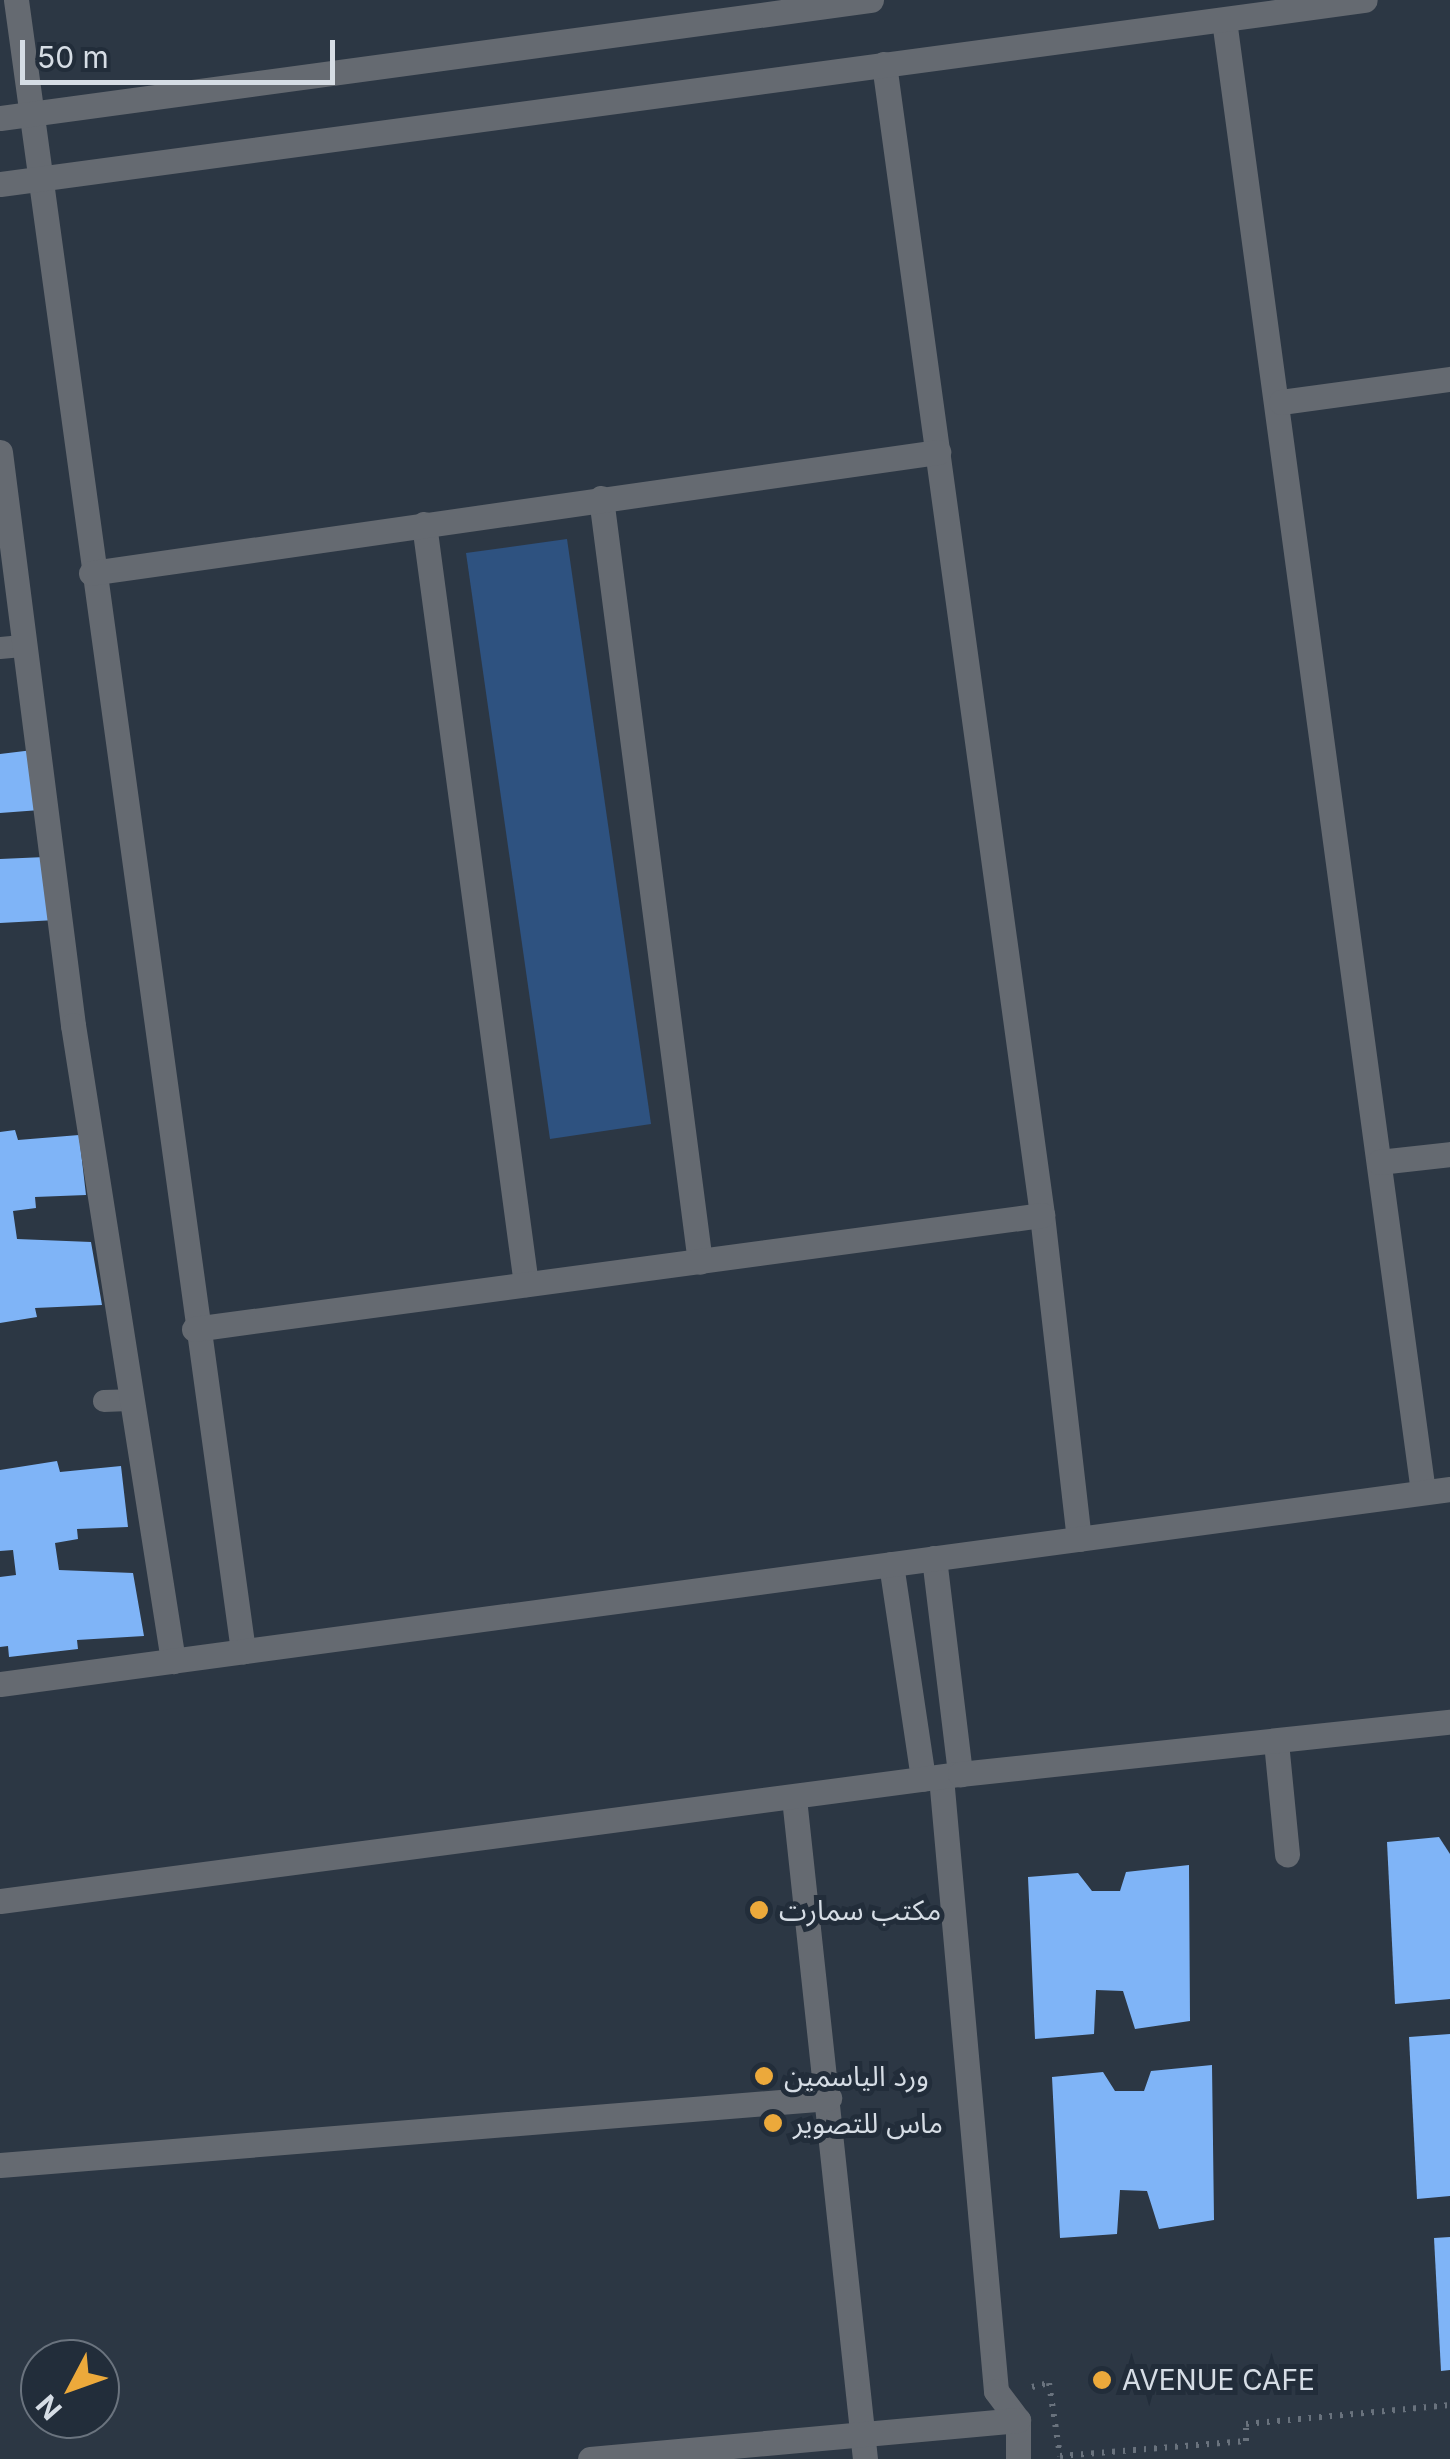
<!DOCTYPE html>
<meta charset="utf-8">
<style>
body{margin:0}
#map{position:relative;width:1450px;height:2459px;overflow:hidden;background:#2c3744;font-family:Inter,"Noto Sans Arabic",sans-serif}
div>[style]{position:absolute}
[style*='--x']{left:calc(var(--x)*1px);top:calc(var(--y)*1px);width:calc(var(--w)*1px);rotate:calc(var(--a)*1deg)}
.green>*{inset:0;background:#2e5280}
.building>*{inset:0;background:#7fb4f7}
.path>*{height:6px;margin-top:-3px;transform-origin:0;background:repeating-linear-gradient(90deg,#69727d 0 2.5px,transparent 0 10.5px)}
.lane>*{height:22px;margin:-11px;padding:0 11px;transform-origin:11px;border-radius:11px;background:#656a71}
.street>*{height:25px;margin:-12.5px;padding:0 12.5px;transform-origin:12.5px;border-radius:12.5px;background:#656a71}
.dots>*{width:28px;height:28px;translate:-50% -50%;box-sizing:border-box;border:5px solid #222d3a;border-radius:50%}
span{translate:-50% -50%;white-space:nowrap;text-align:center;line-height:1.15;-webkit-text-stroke:10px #222d3a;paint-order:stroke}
.poi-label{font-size:28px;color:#d6dde5}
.left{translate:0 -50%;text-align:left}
.north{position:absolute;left:20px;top:2339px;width:100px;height:100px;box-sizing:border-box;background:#222d3a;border:2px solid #6a737e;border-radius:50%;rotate:229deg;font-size:28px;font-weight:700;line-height:40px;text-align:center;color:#d6dde5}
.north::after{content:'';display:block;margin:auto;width:35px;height:45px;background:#eca93b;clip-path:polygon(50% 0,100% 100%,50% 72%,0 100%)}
.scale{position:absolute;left:20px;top:40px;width:315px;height:45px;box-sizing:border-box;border:5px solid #d6dde5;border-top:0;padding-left:12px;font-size:30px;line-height:35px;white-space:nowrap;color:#d6dde5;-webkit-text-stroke:8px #222d3a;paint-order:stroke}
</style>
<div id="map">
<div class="green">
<div style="clip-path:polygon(567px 539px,651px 1124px,550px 1139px,466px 553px)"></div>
</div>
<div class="building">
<div style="clip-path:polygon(33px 750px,40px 810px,0 813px,0 754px)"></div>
<div style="clip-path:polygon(45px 857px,56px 920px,0 923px,0 859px)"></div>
<div style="clip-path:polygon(15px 1130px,18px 1140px,79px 1135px,86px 1195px,35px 1197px,36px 1208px,13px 1211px,17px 1239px,91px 1242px,102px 1305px,35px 1308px,37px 1317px,0 1323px,0 1132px)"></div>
<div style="clip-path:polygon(57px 1461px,60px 1472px,121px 1466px,128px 1527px,77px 1529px,78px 1539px,55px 1543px,59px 1570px,133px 1573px,144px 1636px,77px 1640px,78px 1649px,9px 1657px,8px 1646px,0 1647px,0 1577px,16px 1575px,13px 1550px,0 1551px,0 1470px)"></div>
<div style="clip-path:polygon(1439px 1837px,1450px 1854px,1450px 1999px,1395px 2004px,1387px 1842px)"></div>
<div style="clip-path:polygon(1189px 1865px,1190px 2021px,1135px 2029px,1123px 1991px,1096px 1990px,1094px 2034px,1035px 2039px,1028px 1877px,1078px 1873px,1092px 1891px,1120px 1891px,1126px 1872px)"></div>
<div style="clip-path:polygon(1450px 2034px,1450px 2196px,1417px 2199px,1409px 2037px)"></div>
<div style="clip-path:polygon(1212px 2065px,1214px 2220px,1159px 2229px,1147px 2191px,1120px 2190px,1117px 2234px,1060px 2238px,1052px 2077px,1103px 2072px,1115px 2091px,1144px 2091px,1151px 2071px)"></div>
<div style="clip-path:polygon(1450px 2237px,1450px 2370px,1441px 2371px,1434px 2238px)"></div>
</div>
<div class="path">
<div style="--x:1032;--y:2387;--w:17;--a:-13"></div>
<div style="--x:1049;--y:2383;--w:74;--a:81.4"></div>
<div style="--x:1060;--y:2456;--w:187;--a:-4.6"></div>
<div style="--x:1246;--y:2441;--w:17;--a:-90"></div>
<div style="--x:1246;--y:2424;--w:205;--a:-5.3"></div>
</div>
<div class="lane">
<div style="--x:0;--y:648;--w:25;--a:-5"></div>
<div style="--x:104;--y:1401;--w:25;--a:-2"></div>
</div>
<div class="street">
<div style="--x:16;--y:0;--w:1667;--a:82.17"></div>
<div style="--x:1224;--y:20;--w:1485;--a:82.3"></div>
<div style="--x:884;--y:64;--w:1162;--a:82.18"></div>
<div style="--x:1042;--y:1215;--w:326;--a:83.5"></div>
<div style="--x:0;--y:118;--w:879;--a:-7.72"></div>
<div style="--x:0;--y:184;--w:1377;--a:-7.68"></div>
<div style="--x:1281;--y:402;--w:171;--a:-7.8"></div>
<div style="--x:0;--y:452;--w:578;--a:82.74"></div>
<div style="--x:73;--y:1025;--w:644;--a:81.06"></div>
<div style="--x:601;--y:498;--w:770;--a:82.62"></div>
<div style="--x:424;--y:524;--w:767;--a:82.36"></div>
<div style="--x:91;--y:573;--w:856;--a:-8.13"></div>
<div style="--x:1379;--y:1162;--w:71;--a:-6.4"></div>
<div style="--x:194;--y:1329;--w:856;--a:-7.66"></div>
<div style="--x:934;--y:1558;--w:218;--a:83.1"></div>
<div style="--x:891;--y:1564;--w:217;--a:81.5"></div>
<div style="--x:0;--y:1684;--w:1463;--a:-7.66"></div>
<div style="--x:1276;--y:1742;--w:113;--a:84.4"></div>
<div style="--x:941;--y:1777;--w:616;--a:84.88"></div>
<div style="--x:996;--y:2391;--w:36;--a:53"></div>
<div style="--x:1018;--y:2420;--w:39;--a:90"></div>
<div style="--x:794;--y:1798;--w:665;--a:83.87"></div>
<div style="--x:0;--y:1901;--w:968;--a:-7.54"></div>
<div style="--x:960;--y:1774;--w:493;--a:-6.1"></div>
<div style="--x:0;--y:2165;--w:832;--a:-4.62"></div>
<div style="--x:590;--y:2459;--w:430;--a:-5.2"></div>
</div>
<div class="dots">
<div style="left:759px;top:1910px;background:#eca93b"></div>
<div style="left:764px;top:2076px;background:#eca93b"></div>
<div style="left:773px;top:2123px;background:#eca93b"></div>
<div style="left:1102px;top:2380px;background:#eca93b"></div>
</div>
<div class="poi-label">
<span class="left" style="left:779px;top:1910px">مكتب سمارت</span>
<span class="left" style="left:784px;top:2076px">ورد الياسمين</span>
<span class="left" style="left:793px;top:2123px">ماس للتصوير</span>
<span class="left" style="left:1122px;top:2380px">AVENUE CAFE</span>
</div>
<div class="north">N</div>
<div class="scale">50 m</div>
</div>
